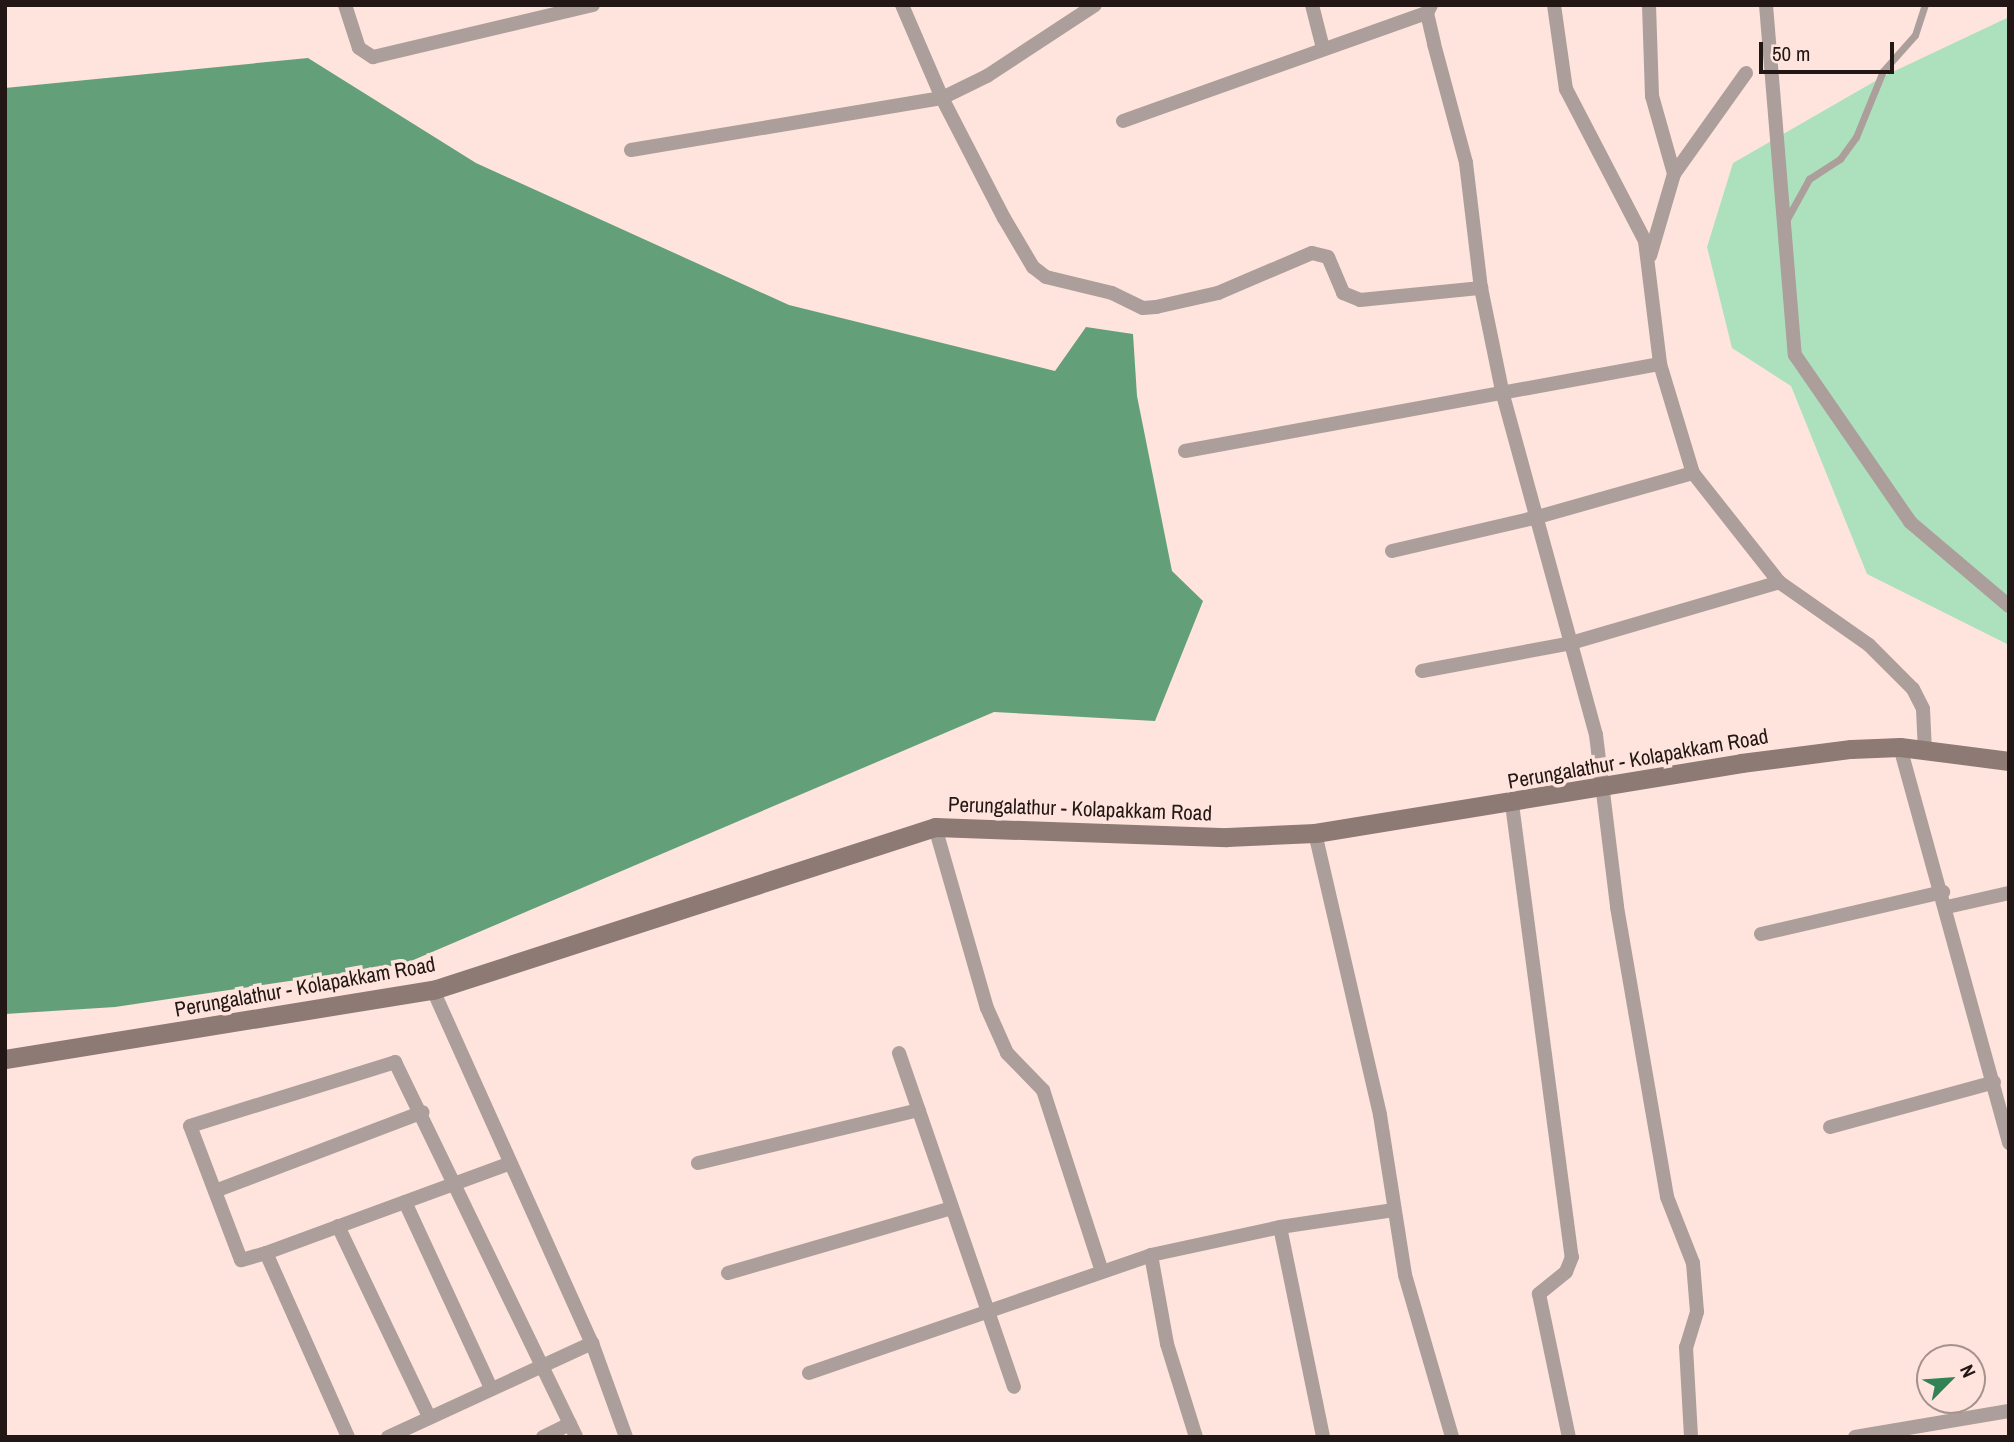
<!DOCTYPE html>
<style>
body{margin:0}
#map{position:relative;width:2014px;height:1442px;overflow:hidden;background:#fee4dd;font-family:"Archivo Narrow",sans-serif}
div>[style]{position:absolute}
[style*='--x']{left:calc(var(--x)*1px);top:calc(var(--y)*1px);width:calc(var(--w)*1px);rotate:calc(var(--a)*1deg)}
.green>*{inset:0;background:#ade1be}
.water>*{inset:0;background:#63a07a}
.service>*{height:7px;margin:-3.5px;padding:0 3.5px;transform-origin:3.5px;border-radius:3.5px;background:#ac9e9b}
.minor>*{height:14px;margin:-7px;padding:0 7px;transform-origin:7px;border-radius:7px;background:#ac9e9b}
.secondary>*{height:19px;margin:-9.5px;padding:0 9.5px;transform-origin:9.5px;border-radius:9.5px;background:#8d7a75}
span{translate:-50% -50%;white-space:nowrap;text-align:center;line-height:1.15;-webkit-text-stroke:7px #fee4dd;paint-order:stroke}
.street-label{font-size:21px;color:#221714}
.frame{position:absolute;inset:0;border:7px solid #221714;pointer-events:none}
.north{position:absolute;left:1916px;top:1344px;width:70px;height:70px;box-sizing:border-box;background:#fee4dd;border:2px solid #a6928d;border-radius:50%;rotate:65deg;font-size:19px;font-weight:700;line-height:28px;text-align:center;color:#221714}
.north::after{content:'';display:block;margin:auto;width:24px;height:32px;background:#318355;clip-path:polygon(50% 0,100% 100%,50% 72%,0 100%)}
.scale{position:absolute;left:1759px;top:42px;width:135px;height:32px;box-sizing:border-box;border:4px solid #221714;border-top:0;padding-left:9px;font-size:21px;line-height:24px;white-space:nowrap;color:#221714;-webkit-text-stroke:5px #fee4dd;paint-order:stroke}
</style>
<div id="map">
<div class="green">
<div style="clip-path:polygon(2009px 17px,2009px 645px,1867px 574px,1791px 386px,1732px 348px,1707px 247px,1733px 163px,1884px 76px)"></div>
</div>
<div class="water">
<div style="clip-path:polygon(308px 58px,476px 163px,789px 305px,1055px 371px,1086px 327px,1133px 334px,1137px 396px,1172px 571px,1203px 601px,1155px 721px,994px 712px,404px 964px,115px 1007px,5px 1014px,5px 88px)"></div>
</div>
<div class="service">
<div style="--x:1787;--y:219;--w:46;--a:-61.2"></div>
<div style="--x:1809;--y:179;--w:37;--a:-33"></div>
<div style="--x:1840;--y:159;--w:27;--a:-54"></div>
<div style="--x:1856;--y:137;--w:71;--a:-67.8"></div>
<div style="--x:1883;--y:71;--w:48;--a:-48.4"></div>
<div style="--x:1915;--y:35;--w:32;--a:-72"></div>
</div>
<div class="minor">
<div style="--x:345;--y:5;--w:45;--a:72"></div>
<div style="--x:359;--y:48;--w:17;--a:33"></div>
<div style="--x:373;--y:57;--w:226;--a:-13.3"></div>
<div style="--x:902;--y:5;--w:101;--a:66.7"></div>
<div style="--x:942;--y:98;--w:135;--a:62.7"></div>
<div style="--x:1004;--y:218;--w:57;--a:59.4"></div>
<div style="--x:1033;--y:267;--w:16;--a:38"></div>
<div style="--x:1046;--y:277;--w:68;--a:13.6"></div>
<div style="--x:1112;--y:293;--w:34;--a:26"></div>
<div style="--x:1143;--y:308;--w:13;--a:-4"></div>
<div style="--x:1156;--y:307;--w:64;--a:-12.7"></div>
<div style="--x:1218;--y:293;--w:102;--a:-23.1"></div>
<div style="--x:1312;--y:253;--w:16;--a:14"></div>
<div style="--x:1328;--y:257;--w:39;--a:67"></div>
<div style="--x:1343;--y:293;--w:18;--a:22"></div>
<div style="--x:1360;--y:300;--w:122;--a:-5.7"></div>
<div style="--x:1312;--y:5;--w:44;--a:75.7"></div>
<div style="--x:1431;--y:5;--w:9;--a:117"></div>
<div style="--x:1427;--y:13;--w:32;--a:77"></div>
<div style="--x:1434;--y:44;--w:123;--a:74.9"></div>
<div style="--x:1466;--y:163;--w:126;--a:83.2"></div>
<div style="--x:1481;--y:288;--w:109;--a:78.4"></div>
<div style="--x:1503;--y:395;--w:352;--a:74.7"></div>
<div style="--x:1596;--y:735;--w:173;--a:83"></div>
<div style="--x:1617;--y:907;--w:294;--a:80.2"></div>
<div style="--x:1667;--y:1197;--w:71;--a:68.5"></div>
<div style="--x:1693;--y:1263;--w:49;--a:85.3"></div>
<div style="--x:1697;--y:1312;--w:37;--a:107"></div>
<div style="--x:1686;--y:1347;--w:90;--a:86.8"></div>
<div style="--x:1554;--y:5;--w:85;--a:81.9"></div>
<div style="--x:1566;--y:89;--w:171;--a:62.5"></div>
<div style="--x:1645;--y:241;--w:124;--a:83"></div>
<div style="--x:1660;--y:364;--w:114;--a:73.2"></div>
<div style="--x:1693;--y:473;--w:139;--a:51.7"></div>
<div style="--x:1779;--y:582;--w:110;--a:35"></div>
<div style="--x:1869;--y:645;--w:62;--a:45"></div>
<div style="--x:1913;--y:689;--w:22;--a:63"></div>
<div style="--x:1923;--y:709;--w:43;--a:87.3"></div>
<div style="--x:1649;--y:5;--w:91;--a:88.1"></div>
<div style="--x:1652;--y:96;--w:81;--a:74.2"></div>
<div style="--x:1674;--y:174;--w:85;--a:106.3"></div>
<div style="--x:1766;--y:5;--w:351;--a:85.3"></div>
<div style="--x:1795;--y:355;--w:203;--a:55.4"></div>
<div style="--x:1910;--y:522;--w:130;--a:40.3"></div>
<div style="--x:1123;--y:121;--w:323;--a:-19.6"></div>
<div style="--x:631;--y:150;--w:315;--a:-9.5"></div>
<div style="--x:942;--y:98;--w:50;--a:-26.1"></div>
<div style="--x:987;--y:76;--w:129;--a:-33.3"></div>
<div style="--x:1674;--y:174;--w:124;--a:-54.5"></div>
<div style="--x:1185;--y:451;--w:483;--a:-10.4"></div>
<div style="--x:1392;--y:551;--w:146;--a:-13.1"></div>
<div style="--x:1534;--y:518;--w:165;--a:-15.8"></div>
<div style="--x:1422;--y:671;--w:152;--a:-10.6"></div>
<div style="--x:1571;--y:643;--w:217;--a:-16.3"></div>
<div style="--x:1900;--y:747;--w:411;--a:74.6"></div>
<div style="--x:1512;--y:804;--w:457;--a:82.5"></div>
<div style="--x:1572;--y:1257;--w:16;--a:112"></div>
<div style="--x:1566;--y:1272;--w:35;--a:141"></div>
<div style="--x:1539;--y:1294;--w:146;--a:78.2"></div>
<div style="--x:935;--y:827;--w:188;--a:74"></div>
<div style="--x:987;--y:1008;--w:49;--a:66"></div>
<div style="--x:1007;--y:1053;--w:52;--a:45.8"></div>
<div style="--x:1043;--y:1090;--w:191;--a:72"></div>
<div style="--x:1315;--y:833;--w:289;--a:77"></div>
<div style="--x:1380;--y:1115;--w:162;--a:81.1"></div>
<div style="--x:1405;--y:1275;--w:169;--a:73.8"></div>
<div style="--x:1947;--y:907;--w:64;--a:-12.7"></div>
<div style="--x:1761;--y:934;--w:187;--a:-13"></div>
<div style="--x:433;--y:990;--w:387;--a:65.8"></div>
<div style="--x:592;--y:1343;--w:100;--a:70.1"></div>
<div style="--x:899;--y:1053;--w:353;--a:71"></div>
<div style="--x:1830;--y:1127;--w:170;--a:-15.3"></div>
<div style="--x:698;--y:1163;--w:227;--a:-13.5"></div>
<div style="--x:215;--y:1191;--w:222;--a:-20.8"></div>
<div style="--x:405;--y:1202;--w:205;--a:65.2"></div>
<div style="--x:338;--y:1226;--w:212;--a:64.5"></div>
<div style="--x:1280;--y:1227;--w:214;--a:78.4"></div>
<div style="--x:266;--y:1253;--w:26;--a:164"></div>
<div style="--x:241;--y:1260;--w:143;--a:-110.8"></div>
<div style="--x:190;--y:1126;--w:215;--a:-17.3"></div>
<div style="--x:395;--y:1062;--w:416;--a:64.2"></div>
<div style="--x:1151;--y:1255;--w:90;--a:79.8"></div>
<div style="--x:1167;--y:1344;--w:97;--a:72.7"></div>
<div style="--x:728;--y:1273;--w:233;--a:-16.2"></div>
<div style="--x:809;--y:1373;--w:362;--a:-19"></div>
<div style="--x:1151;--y:1255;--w:132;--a:-12.2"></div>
<div style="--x:1280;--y:1227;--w:115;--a:-8.5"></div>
<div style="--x:348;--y:1437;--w:201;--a:-114"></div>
<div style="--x:266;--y:1253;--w:260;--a:-20.2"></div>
<div style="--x:388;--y:1437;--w:225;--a:-24.7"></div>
<div style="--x:543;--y:1437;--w:30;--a:-26"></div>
<div style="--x:1855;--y:1437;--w:156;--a:-9.6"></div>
</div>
<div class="secondary">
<div style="--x:5;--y:1059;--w:434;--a:-9.2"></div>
<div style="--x:433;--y:990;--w:528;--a:-17.99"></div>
<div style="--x:935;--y:827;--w:292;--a:2"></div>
<div style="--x:1227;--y:837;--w:88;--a:-2.6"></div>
<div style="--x:1315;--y:833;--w:432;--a:-9.3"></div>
<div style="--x:1741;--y:763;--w:111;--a:-7.3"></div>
<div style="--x:1851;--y:749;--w:49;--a:-2.3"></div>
<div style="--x:1900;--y:747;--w:110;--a:7.3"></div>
</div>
<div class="street-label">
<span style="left:1638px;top:759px;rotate:-10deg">Perungalathur - Kolapakkam Road</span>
<span style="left:1080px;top:809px;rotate:2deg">Perungalathur - Kolapakkam Road</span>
<span style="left:305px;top:987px;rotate:-10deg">Perungalathur - Kolapakkam Road</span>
</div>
<div class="frame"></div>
<div class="north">N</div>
<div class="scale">50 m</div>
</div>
